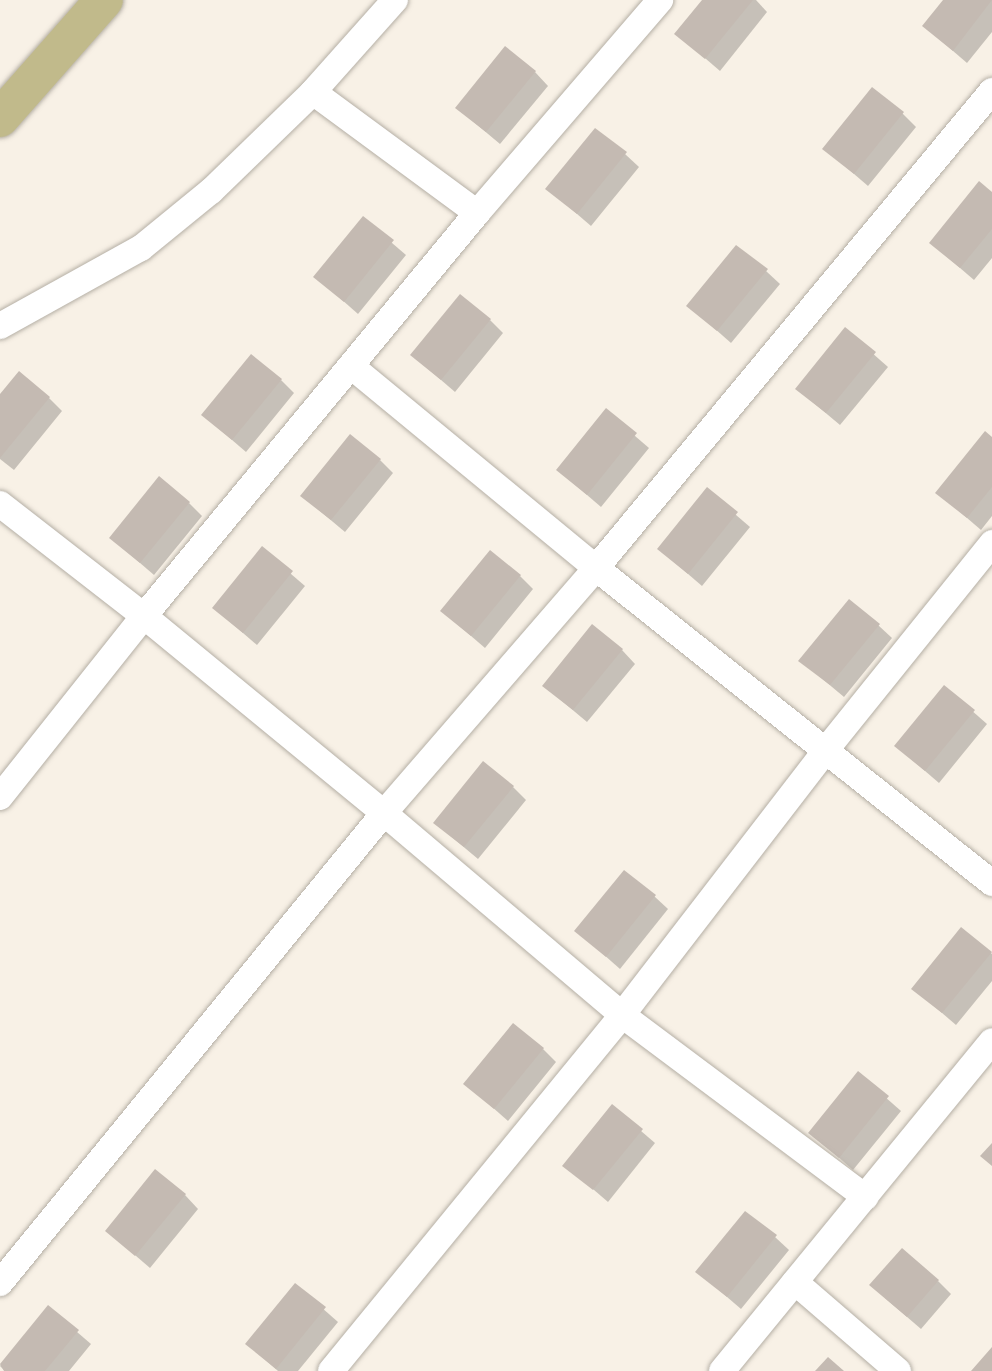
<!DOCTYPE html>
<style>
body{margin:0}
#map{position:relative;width:992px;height:1371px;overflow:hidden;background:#f8f1e6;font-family:"PT Sans",sans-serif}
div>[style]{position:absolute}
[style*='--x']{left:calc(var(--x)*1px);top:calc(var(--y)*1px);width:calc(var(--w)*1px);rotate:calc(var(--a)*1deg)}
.shadow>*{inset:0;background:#0003}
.building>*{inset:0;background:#c4bab2}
.roads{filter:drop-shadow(0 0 2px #b5afa5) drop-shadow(0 0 2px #b5afa5)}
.street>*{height:26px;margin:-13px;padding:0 13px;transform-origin:13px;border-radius:13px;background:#fff}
.primary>*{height:38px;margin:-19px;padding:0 19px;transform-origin:19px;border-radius:19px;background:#c1ba8b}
span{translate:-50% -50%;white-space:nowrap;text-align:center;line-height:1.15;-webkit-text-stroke:5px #fff;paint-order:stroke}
</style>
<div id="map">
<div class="shadow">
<div style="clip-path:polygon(704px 0,756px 0,767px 12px,720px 71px,677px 34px)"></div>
<div style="clip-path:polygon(945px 0,992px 0,992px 32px,967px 63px,924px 26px)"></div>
<div style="clip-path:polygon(535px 72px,548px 86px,500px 144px,457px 108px)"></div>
<div style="clip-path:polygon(902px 113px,916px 127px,868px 186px,825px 149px)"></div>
<div style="clip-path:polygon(625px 154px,639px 167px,591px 226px,548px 189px)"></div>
<div style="clip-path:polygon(992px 194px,992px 258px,974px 280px,931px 243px)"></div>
<div style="clip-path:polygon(363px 218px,406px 255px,358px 314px,316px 277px)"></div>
<div style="clip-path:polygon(766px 271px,780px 284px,731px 343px,689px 306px)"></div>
<div style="clip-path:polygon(490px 320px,503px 333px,455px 392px,412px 355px)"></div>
<div style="clip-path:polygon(845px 329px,888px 367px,840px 425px,797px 389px)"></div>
<div style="clip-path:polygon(281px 380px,294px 393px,246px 452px,203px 415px)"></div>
<div style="clip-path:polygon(0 397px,49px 398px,62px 411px,14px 470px,0 459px)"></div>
<div style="clip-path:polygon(606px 411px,649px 448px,601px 507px,558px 470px)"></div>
<div style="clip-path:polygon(992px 439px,992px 516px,981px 530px,938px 493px)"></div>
<div style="clip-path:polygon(380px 460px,393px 473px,345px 532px,302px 496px)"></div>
<div style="clip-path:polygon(707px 490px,750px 527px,702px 586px,659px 549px)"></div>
<div style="clip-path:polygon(189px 503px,202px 516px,154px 575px,111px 538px)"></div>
<div style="clip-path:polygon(262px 549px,305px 586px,257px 645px,214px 608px)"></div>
<div style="clip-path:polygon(520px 576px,533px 589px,485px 648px,442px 611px)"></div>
<div style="clip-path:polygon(878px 625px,892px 638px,844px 697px,801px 661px)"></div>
<div style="clip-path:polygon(622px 650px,635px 664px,587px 722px,544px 686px)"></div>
<div style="clip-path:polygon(945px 687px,987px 724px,939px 783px,896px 746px)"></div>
<div style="clip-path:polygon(513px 787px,526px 800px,478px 859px,435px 823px)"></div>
<div style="clip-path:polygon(654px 896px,668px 909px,620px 969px,577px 931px)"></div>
<div style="clip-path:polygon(961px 929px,992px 954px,992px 981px,956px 1025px,913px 988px)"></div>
<div style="clip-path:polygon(543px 1049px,556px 1062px,508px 1121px,466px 1084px)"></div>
<div style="clip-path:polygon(859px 1074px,901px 1111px,853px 1170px,811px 1133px)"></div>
<div style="clip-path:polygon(612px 1106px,655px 1143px,608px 1202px,565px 1165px)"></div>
<div style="clip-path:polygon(185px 1195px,198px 1209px,150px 1268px,107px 1231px)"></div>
<div style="clip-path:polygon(775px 1237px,789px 1250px,741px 1309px,698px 1272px)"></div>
<div style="clip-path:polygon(938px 1281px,951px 1294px,921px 1329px,885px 1298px)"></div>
<div style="clip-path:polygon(296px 1285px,338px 1322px,298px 1371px,278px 1371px,247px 1344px)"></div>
<div style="clip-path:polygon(48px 1307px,91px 1344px,69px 1371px,5px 1371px,0 1366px)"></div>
</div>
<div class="building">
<div style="clip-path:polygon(702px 0,753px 0,705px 59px,674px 34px)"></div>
<div style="clip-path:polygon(943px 0,992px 0,953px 51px,922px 26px)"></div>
<div style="clip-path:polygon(505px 46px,536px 71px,486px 132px,455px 108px)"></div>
<div style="clip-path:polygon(872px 87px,904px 112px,854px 174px,822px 149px)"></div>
<div style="clip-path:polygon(595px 128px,627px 152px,577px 214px,545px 189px)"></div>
<div style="clip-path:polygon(979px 181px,992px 192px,992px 229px,960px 268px,929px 243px)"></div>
<div style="clip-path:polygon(363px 216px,394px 240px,344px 302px,313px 277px)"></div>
<div style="clip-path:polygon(736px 245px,768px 269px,717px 331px,686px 306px)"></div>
<div style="clip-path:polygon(460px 294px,491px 319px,441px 380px,410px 355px)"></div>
<div style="clip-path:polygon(845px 327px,876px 352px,826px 413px,795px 389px)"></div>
<div style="clip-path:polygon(251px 354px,282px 379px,232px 440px,201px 415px)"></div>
<div style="clip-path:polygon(19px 371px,50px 397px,0 458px,0 394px)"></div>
<div style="clip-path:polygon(606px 408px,637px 433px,587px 495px,556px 470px)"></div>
<div style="clip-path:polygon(985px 431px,992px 437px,992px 487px,967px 518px,935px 493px)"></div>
<div style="clip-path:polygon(350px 434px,381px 459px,331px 520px,300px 496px)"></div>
<div style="clip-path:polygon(159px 476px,190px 502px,140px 563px,109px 538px)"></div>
<div style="clip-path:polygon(707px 487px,738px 512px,688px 574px,657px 549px)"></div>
<div style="clip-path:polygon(262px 546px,293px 571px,243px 633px,212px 608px)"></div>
<div style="clip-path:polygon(490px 550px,521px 575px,471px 636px,440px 611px)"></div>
<div style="clip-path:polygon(849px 599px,880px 624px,830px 685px,798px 661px)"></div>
<div style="clip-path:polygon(592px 624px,623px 649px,573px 710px,542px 686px)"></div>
<div style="clip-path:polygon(944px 685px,975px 710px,925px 771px,894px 746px)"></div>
<div style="clip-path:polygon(483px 761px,514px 786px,464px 847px,433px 823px)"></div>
<div style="clip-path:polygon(624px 870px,656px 895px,606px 957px,574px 931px)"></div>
<div style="clip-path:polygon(961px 927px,992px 952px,942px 1013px,911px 989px)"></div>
<div style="clip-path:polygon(513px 1023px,544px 1048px,494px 1109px,463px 1084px)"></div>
<div style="clip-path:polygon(858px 1071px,889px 1096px,839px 1158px,808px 1133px)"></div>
<div style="clip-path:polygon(612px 1104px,643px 1129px,593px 1190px,562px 1166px)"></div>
<div style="clip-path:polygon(992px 1143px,992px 1166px,980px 1156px)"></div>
<div style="clip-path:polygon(155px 1169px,186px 1194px,135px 1256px,105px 1231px)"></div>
<div style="clip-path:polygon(745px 1211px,777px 1235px,727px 1297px,695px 1272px)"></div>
<div style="clip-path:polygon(902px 1248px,939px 1280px,907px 1317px,869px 1285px)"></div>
<div style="clip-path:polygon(295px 1283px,326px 1307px,276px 1369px,245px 1344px)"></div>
<div style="clip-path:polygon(48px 1305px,79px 1330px,45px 1371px,4px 1371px,0 1364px)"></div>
<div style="clip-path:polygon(992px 1347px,992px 1371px,971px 1371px)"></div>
<div style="clip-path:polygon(828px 1357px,844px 1371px,815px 1371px)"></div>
</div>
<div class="roads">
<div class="street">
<div style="--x:313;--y:92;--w:204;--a:36.4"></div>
<div style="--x:477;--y:213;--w:281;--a:-49.3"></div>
<div style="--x:0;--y:326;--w:161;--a:-29"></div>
<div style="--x:141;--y:248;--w:90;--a:-39.2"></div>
<div style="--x:211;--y:191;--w:142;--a:-44.1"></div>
<div style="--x:313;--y:92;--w:123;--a:-48.3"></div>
<div style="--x:351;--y:366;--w:318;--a:39.5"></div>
<div style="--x:596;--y:568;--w:506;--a:38.5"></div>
<div style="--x:0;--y:504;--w:182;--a:37.9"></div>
<div style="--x:144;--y:616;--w:310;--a:39.4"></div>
<div style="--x:384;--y:813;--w:312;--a:40.3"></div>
<div style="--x:622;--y:1015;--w:304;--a:36.8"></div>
<div style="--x:0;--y:797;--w:231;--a:-51.5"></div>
<div style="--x:144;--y:616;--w:523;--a:-50.43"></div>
<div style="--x:795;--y:1282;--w:136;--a:40.8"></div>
<div style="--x:0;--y:1283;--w:607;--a:-50.75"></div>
<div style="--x:384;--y:813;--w:324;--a:-49.1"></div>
<div style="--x:596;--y:568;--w:620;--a:-50.3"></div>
<div style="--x:331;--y:1371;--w:460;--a:-50.7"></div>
<div style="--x:622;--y:1015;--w:333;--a:-52.4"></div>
<div style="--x:825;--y:751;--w:267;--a:-51.2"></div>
<div style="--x:722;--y:1371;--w:426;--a:-50.7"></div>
</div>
<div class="primary">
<div style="--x:0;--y:118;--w:157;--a:-48.6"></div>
</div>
</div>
</div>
